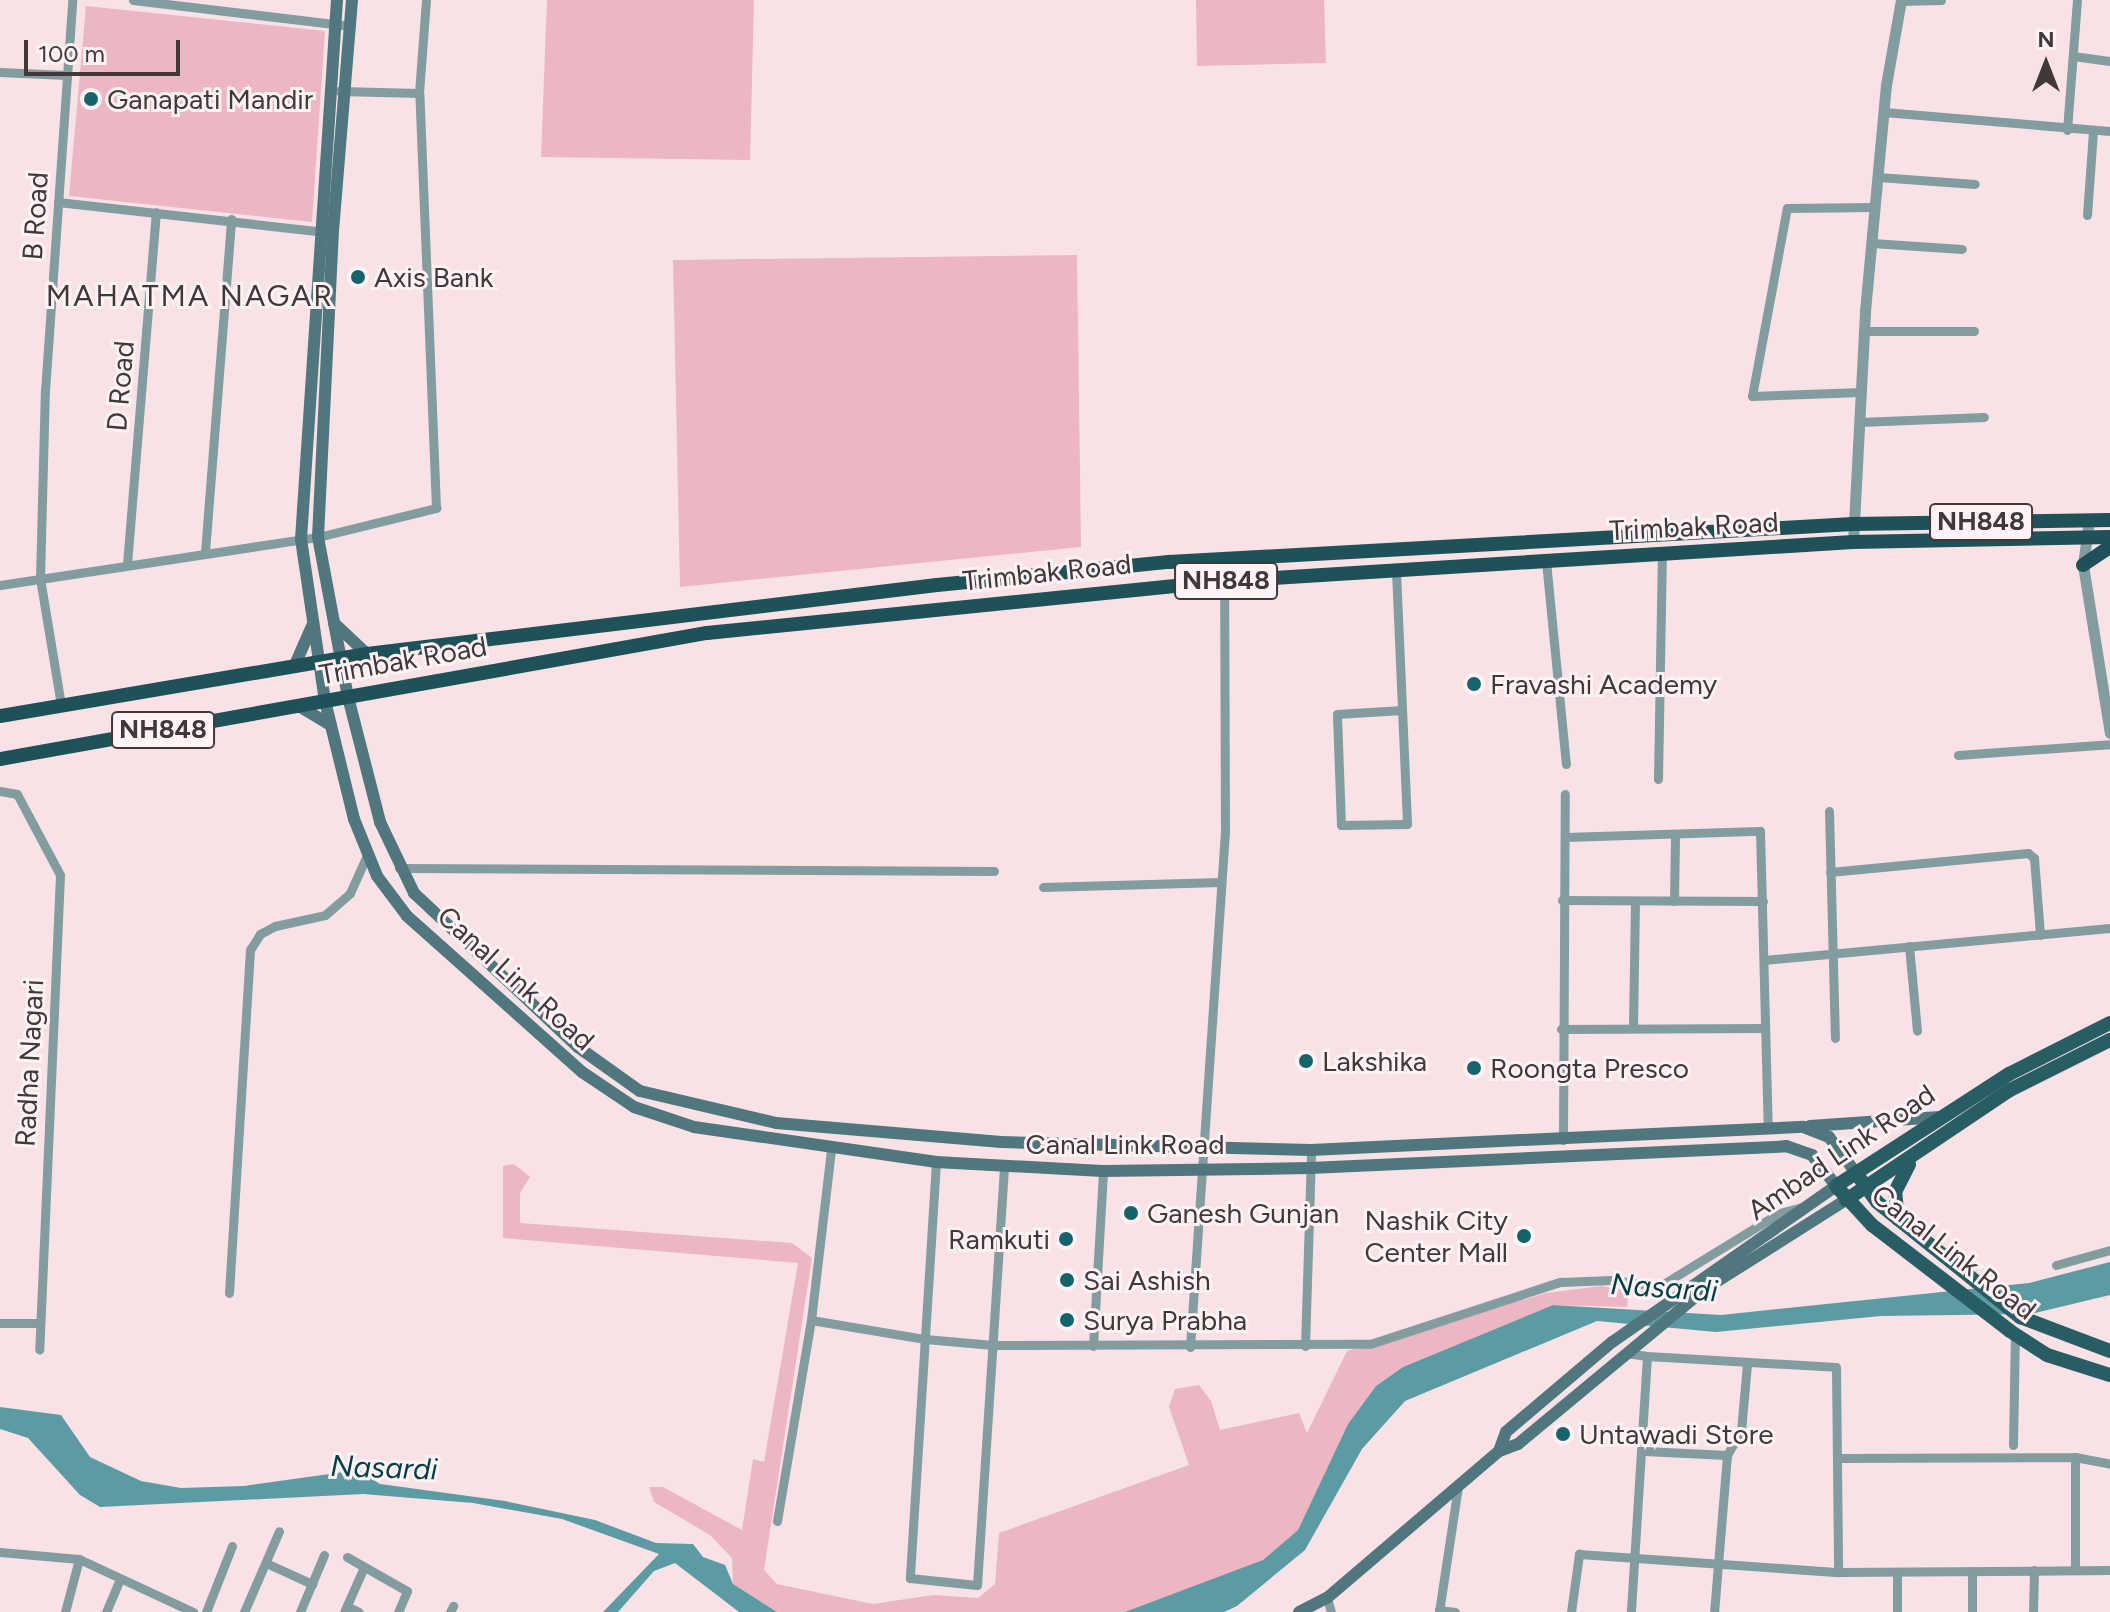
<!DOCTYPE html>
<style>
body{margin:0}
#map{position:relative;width:2110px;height:1612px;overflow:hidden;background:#f8e2e6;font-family:Figtree,sans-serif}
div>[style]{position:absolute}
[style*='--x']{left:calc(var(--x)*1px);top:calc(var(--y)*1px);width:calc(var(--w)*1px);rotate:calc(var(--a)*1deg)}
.green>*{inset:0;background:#ecb7c2}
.water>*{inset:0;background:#5d9ba4}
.minor>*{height:9px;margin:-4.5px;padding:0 4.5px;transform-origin:4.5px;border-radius:4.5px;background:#829ca0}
.tertiary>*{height:11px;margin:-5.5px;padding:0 5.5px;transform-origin:5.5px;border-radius:5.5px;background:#829ca0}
.secondary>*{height:12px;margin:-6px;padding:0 6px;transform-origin:6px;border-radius:6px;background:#50777d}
.primary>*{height:14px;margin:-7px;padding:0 7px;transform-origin:7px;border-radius:7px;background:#295d64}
.trunk>*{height:14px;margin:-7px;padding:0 7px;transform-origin:7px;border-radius:7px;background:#1e5158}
.dots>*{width:22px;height:22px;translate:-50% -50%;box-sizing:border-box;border:4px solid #fff2f4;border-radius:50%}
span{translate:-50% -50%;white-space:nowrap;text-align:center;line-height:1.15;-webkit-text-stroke:6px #fff2f4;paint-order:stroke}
.shield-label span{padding:2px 6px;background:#fff2f4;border:2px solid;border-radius:6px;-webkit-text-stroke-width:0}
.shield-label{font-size:26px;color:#41383a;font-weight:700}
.poi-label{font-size:28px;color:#41383a}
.left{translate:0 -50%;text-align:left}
.right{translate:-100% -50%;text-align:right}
.street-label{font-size:28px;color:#41383a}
.neighbourhood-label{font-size:30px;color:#41383a;letter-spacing:2px}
.water-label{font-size:30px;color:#003f46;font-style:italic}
.north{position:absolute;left:2006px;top:24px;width:80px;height:80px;-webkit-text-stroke:6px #fff2f4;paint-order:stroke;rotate:0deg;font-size:22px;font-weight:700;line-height:32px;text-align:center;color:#41383a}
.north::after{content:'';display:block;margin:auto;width:28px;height:36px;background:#41383a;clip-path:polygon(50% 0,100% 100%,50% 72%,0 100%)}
.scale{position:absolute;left:24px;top:40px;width:156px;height:36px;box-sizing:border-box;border:4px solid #41383a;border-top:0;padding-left:10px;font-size:24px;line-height:28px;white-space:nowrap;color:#41383a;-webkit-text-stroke:6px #fff2f4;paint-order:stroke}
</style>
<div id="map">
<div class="green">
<div style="clip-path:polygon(547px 0,754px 0,750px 160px,541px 157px)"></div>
<div style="clip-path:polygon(1196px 0,1324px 0,1326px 63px,1197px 66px)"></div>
<div style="clip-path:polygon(86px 6px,325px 31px,312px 222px,69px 196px)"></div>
<div style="clip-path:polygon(1077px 255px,1081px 547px,680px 587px,673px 260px)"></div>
<div style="clip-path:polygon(514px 1164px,530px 1177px,520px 1193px,520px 1223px,792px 1243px,812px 1258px,764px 1570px,777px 1584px,873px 1604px,933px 1595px,978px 1598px,995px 1584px,999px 1533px,1189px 1465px,1169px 1407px,1175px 1389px,1199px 1385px,1211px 1401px,1220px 1430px,1299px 1413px,1307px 1433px,1347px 1351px,1546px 1293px,1601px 1286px,1629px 1291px,1627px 1307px,1553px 1305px,1403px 1367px,1376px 1386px,1348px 1424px,1298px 1530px,1263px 1560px,1167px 1599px,1125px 1612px,777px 1612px,733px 1584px,732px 1558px,710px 1535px,654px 1502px,649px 1487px,663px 1487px,742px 1530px,753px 1459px,764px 1462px,798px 1263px,503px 1238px,503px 1166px)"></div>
</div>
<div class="water">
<div style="clip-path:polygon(2110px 1262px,2110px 1295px,2031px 1314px,1881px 1316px,1716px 1332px,1597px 1321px,1405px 1401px,1362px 1449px,1305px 1550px,1237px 1606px,1224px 1612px,1125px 1612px,1263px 1560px,1298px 1530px,1348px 1424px,1376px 1386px,1403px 1367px,1553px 1305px,1721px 1315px,2029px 1283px)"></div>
<div style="clip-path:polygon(0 1407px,61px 1415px,90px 1457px,141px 1481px,181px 1488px,244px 1486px,358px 1470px,380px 1484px,505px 1501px,595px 1520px,656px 1543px,693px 1544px,703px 1557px,725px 1565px,733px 1584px,777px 1612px,739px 1612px,675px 1563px,654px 1571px,618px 1612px,603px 1612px,659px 1554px,562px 1519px,473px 1503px,363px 1494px,100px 1507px,80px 1495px,28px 1438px,0 1429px)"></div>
</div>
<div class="minor">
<div style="--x:133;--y:0;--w:219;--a:6.8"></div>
<div style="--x:1901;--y:1;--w:40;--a:-1.4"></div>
<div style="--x:2073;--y:56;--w:37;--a:8"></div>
<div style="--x:0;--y:72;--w:66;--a:2.6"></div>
<div style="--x:339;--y:91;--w:80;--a:1.4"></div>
<div style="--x:1884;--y:112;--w:227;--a:4.8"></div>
<div style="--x:2067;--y:130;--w:130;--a:-85.6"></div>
<div style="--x:1878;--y:177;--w:97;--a:4.1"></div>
<div style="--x:58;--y:202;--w:262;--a:6.4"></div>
<div style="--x:2087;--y:215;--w:84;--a:-85.9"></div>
<div style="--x:1872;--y:243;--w:90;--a:3.8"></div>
<div style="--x:1864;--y:331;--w:110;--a:0"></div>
<div style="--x:1861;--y:392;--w:109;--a:177.9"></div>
<div style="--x:1752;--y:396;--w:191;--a:-79.5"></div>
<div style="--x:1787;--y:208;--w:88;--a:-0.7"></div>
<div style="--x:1859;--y:422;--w:125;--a:-2.3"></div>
<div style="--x:205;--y:552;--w:334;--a:-85.5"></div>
<div style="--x:1546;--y:561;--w:204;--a:84.4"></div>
<div style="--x:127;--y:564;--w:353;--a:-85.3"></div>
<div style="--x:1396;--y:571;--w:253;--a:87.5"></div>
<div style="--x:1407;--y:824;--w:66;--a:179.1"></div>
<div style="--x:1341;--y:825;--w:111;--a:-92.1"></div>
<div style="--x:1337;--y:714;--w:65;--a:-3.5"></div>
<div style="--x:0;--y:585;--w:322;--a:-8.6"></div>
<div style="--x:318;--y:537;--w:122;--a:-13.8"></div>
<div style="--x:436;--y:508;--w:415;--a:-92.3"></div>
<div style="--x:419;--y:93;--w:93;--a:-85.7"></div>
<div style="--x:61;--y:705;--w:129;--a:-99.4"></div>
<div style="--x:40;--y:578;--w:187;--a:-88.5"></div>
<div style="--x:45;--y:391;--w:392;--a:-86"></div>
<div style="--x:1958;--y:755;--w:152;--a:-4.1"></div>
<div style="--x:1658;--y:779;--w:226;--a:-89"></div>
<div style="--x:0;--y:791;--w:17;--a:10"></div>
<div style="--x:17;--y:794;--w:92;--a:62"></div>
<div style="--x:60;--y:875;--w:475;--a:92.5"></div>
<div style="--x:1829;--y:811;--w:227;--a:88.5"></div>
<div style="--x:1565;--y:837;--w:195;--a:-1.8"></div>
<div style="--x:1760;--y:831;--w:298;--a:88.5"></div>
<div style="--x:399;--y:868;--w:595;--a:0.29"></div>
<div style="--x:1830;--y:872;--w:199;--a:-5.5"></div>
<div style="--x:2028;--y:853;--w:8;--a:40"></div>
<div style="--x:2034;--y:858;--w:77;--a:85.5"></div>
<div style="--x:1043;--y:887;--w:178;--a:-1.6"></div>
<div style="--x:1562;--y:900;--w:201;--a:0.3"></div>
<div style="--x:1674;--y:901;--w:67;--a:-89.1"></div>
<div style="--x:1909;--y:946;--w:85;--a:84.6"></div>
<div style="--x:1764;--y:960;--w:347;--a:-5.3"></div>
<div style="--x:1633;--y:1028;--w:127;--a:-89.1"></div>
<div style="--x:1561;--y:1029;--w:204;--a:-0.3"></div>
<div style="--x:1563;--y:1140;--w:346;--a:-89.7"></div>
<div style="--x:936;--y:1162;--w:417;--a:93.6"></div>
<div style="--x:910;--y:1578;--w:67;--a:6"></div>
<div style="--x:977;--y:1585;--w:417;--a:-86.3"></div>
<div style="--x:2056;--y:1265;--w:56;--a:-15.5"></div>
<div style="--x:229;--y:1293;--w:344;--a:-86.5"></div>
<div style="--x:250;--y:950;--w:19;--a:-58"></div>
<div style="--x:260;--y:934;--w:17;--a:-28"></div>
<div style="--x:275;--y:926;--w:51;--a:-12.4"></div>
<div style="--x:325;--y:915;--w:33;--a:-41"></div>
<div style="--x:350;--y:893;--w:44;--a:-65.8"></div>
<div style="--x:811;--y:1320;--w:116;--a:9.5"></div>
<div style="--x:925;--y:1339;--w:68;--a:5"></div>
<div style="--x:993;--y:1345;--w:377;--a:-0.2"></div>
<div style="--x:1370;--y:1344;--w:200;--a:-18.1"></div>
<div style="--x:1560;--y:1282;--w:52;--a:-2.2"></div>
<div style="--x:1612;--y:1280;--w:48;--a:7.1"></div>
<div style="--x:1660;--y:1286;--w:140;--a:-31.5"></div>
<div style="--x:1779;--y:1213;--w:25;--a:-14"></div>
<div style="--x:0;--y:1323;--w:38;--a:0"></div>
<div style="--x:1093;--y:1346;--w:175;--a:-86.7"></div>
<div style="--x:1305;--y:1346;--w:196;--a:-88.2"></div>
<div style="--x:1190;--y:1347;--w:517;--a:-86.12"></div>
<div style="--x:1225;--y:831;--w:250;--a:-90.2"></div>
<div style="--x:1626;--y:1353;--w:21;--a:8"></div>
<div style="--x:1647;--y:1356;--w:256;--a:93.6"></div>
<div style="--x:1647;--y:1356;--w:189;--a:3.3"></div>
<div style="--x:1836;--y:1367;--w:205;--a:89.4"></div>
<div style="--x:1838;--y:1572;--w:272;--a:-0.4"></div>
<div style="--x:2013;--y:1445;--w:111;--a:-89"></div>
<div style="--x:1644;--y:1451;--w:83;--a:2.8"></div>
<div style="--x:1727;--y:1455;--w:158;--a:94.7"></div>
<div style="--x:1727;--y:1455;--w:28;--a:-60"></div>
<div style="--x:1741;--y:1431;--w:67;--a:-84.9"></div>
<div style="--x:2075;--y:1457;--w:113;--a:90"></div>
<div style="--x:1838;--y:1458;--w:237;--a:-0.2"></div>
<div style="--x:2075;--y:1457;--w:36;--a:11"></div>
<div style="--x:777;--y:1521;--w:204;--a:-80.4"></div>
<div style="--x:811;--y:1320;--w:172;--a:-83.3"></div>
<div style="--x:0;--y:1552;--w:79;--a:5.1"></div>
<div style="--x:79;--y:1559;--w:126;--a:24.9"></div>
<div style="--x:347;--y:1557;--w:69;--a:29.5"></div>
<div style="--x:407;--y:1591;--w:23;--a:113"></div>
<div style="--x:266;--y:1563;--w:51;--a:24.5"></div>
<div style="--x:1972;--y:1571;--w:41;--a:90"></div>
<div style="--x:1897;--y:1572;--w:40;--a:90"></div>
<div style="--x:1327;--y:1598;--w:15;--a:74"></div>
<div style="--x:347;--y:1606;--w:13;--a:27"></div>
<div style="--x:1439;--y:1610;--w:16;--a:7"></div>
<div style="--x:65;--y:1612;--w:55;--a:-75.2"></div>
<div style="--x:106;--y:1612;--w:36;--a:-67"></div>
<div style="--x:206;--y:1612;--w:71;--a:-68.5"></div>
<div style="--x:244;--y:1612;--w:88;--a:-66.6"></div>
<div style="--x:300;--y:1612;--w:62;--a:-67.2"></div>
<div style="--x:344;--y:1612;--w:49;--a:-66"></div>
<div style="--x:450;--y:1612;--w:7;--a:-63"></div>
<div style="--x:1439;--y:1612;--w:127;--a:-81.4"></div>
<div style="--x:1571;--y:1612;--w:59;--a:-82.1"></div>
<div style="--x:1579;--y:1554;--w:260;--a:4"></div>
<div style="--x:2033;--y:1612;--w:42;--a:-88.6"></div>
</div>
<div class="tertiary">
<div style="--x:2089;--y:520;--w:45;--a:97.6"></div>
<div style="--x:2083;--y:565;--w:170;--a:80.9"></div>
<div style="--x:1853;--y:542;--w:231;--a:-87"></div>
<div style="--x:1865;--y:311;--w:227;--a:-84.7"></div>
<div style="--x:1886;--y:85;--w:86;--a:-80"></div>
</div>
<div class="secondary">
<div style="--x:337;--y:0;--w:540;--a:93.82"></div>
<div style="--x:301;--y:539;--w:164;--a:81.6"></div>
<div style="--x:325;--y:701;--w:122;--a:76.2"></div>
<div style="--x:354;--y:819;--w:61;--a:68"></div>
<div style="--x:377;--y:876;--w:50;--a:53.1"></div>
<div style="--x:407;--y:916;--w:234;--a:41.7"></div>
<div style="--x:582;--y:1072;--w:63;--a:33.9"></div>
<div style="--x:634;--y:1107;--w:63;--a:18.4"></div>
<div style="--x:694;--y:1127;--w:245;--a:8.2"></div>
<div style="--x:936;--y:1162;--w:167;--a:3.1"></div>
<div style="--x:1103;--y:1171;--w:207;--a:-0.8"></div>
<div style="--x:1310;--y:1168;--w:477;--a:-2.6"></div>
<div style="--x:1786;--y:1146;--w:28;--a:19"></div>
<div style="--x:1812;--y:1155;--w:39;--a:52"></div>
<div style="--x:1836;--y:1186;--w:273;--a:145.1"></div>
<div style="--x:1612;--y:1342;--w:139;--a:139.7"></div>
<div style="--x:1506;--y:1432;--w:20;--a:110"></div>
<div style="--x:352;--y:0;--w:231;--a:94.7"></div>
<div style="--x:333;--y:230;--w:307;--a:92.8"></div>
<div style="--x:318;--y:537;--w:163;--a:79.4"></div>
<div style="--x:348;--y:697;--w:129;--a:75.6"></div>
<div style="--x:380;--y:822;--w:79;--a:64.4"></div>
<div style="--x:414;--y:893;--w:225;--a:43.2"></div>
<div style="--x:578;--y:1047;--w:76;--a:35.4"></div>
<div style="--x:640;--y:1091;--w:140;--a:13.2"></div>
<div style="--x:776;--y:1123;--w:226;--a:4.8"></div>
<div style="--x:1001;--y:1142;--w:310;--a:1.5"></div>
<div style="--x:1311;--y:1150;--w:493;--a:-2.7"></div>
<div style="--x:1803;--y:1127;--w:28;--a:21"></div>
<div style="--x:1829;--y:1137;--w:45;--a:53.1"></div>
<div style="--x:334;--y:623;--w:45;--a:43.2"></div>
<div style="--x:294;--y:667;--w:45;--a:-66.3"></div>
<div style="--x:299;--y:706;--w:37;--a:31"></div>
<div style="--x:1810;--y:1126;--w:130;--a:-4"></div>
<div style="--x:1299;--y:1612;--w:31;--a:-27"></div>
<div style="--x:1327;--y:1598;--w:226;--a:-40.5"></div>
<div style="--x:1499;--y:1451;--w:20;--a:-20"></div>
<div style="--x:1518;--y:1444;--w:243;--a:-39.7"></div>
<div style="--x:1705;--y:1289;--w:167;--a:-32.3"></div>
</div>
<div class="primary">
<div style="--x:2110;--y:1023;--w:113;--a:153.2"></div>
<div style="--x:2009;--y:1074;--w:206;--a:147.1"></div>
<div style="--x:1836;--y:1186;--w:53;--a:47.3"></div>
<div style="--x:1872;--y:1225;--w:174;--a:37.5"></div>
<div style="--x:2010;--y:1331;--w:44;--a:33"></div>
<div style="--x:2047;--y:1355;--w:66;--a:17.6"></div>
<div style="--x:1856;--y:1173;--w:36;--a:54"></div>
<div style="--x:1877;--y:1202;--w:184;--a:38.8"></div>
<div style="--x:2020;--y:1317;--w:96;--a:20.7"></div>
<div style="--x:1846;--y:1200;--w:197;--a:-33.9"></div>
<div style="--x:2010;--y:1090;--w:112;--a:-26.6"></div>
<div style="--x:1898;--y:1219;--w:27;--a:-96"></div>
<div style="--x:1895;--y:1192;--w:31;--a:-63"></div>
</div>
<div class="trunk">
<div style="--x:2083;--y:565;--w:32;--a:-34"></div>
<div style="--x:0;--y:716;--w:372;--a:-9.6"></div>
<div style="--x:367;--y:654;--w:574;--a:-6.9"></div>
<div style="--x:937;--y:585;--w:233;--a:-5.7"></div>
<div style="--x:1169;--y:562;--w:685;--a:-3.18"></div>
<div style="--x:1853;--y:524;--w:257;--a:-0.9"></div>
<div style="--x:0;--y:759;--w:718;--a:-10.11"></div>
<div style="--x:707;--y:633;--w:520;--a:-5.74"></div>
<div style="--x:1224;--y:581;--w:630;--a:-3.55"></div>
<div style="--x:1853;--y:542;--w:257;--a:-1.1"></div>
</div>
<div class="dots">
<div style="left:91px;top:99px;background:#15636c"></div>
<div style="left:358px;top:277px;background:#15636c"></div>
<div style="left:1474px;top:684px;background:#15636c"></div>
<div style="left:1306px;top:1061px;background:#15636c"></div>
<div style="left:1474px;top:1068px;background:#15636c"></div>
<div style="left:1131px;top:1213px;background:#15636c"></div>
<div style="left:1524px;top:1236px;background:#15636c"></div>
<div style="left:1066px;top:1239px;background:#15636c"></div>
<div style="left:1067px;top:1280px;background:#15636c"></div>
<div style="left:1067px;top:1320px;background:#15636c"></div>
<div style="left:1563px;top:1434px;background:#15636c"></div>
</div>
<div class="shield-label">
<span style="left:1981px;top:522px">NH848</span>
<span style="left:1226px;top:581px">NH848</span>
<span style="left:163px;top:730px">NH848</span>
</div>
<div class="poi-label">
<span class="left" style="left:107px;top:99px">Ganapati Mandir</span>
<span class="left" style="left:374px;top:277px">Axis Bank</span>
<span class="left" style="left:1490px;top:684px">Fravashi Academy</span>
<span class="left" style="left:1322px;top:1061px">Lakshika</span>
<span class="left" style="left:1490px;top:1068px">Roongta Presco</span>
<span class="left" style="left:1147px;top:1213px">Ganesh Gunjan</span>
<span class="right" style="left:1508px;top:1236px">Nashik City<br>Center Mall</span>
<span class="right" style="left:1050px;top:1239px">Ramkuti</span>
<span class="left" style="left:1083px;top:1280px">Sai Ashish</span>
<span class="left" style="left:1083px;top:1320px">Surya Prabha</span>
<span class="left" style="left:1579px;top:1434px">Untawadi Store</span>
</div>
<div class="street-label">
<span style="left:35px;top:216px;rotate:-86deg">B Road</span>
<span style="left:120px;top:386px;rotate:-85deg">D Road</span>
<span style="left:1694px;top:526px;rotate:-3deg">Trimbak Road</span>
<span style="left:1047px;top:572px;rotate:-6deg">Trimbak Road</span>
<span style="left:403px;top:660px;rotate:-10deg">Trimbak Road</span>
<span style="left:516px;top:978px;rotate:42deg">Canal Link Road</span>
<span style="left:29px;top:1063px;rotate:-87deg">Radha Nagari</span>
<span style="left:1125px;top:1144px">Canal Link Road</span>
<span style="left:1841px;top:1152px;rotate:-34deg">Ambad Link Road</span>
<span style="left:1954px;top:1252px;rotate:38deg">Canal Link Road</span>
</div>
<div class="neighbourhood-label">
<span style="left:190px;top:296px">MAHATMA NAGAR</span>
</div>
<div class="water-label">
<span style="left:1664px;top:1288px;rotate:4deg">Nasardi</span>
<span style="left:384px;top:1468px;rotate:2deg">Nasardi</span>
</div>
<div class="north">N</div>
<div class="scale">100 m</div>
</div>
